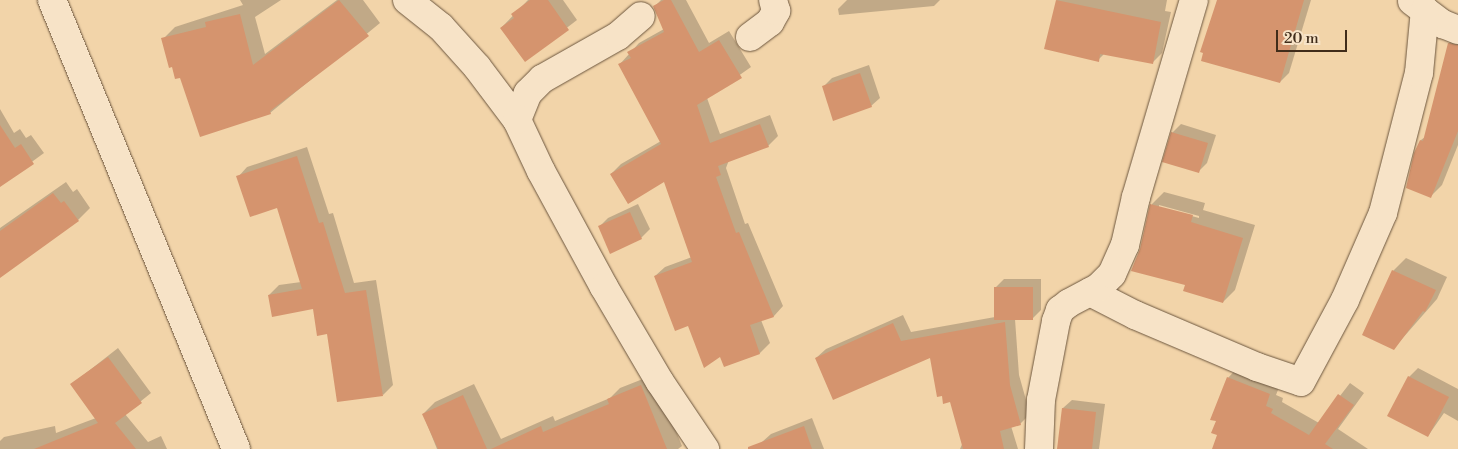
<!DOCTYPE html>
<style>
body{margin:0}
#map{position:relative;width:1458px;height:449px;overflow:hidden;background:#f2d4a9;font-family:"Libre Bodoni",serif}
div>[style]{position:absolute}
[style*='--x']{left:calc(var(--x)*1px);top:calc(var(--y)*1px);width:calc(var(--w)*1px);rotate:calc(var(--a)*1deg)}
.shadow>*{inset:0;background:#0003}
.building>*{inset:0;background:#d5946e}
.roads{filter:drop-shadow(0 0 1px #6c563e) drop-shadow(0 0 1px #6c563e)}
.minor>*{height:28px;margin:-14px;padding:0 14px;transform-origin:14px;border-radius:14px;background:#f7e3c7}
span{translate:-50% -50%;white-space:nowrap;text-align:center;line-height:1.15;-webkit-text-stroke:5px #f7e3c7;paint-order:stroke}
.scale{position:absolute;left:1276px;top:30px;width:71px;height:22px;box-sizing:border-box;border:2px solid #402c1a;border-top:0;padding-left:6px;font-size:15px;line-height:18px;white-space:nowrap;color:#402c1a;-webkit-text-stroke:4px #f7e3c7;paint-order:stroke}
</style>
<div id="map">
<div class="shadow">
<div style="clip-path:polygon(240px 0,281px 0,255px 17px,265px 54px,337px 0,363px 0,380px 23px,270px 113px,181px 76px,163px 39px,175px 27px,243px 5px)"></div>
<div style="clip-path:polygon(528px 0,563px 0,577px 20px,525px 60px,501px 28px)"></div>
<div style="clip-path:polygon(661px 0,686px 0,709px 43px,729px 31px,751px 67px,707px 98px,720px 134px,770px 115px,778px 136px,768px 146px,729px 160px,726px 168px,745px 224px,748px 223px,783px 306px,774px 316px,761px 320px,770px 343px,760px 353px,725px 366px,721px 355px,688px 324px,655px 276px,665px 267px,692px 257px,665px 180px,611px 174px,621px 164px,661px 141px,620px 64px,639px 43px,664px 29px,655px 6px)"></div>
<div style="clip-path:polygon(847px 0,940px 0,934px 6px,839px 15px,838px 9px)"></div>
<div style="clip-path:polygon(1057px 0,1167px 0,1165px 11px,1171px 12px,1162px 53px,1152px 63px,1105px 53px,1098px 60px,1046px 48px)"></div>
<div style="clip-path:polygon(1218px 0,1311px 0,1289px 73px,1280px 82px,1205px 53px)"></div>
<div style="clip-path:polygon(1458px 35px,1458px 145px,1442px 185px,1431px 196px,1421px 140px,1425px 137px,1449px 43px)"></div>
<div style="clip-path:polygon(869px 65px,880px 98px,871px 106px,823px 87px,832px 78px)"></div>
<div style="clip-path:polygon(0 109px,14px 133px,20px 129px,26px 138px,31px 135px,44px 153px,0 185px)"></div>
<div style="clip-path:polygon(1181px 124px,1216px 135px,1207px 163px,1198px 172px,1172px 133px)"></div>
<div style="clip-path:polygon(307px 147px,329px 214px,333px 213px,354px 283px,376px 280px,393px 385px,383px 395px,329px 333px,315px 308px,269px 295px,279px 285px,301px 282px,278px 207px,238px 177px,247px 167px)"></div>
<div style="clip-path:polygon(66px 182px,73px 192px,77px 189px,90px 208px,78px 220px,0 262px,0 228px)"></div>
<div style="clip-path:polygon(evenodd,1164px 192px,1205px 203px,1203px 210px,1255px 225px,1235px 290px,1223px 302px,1186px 284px,1141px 249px,1152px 204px,1164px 192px,1159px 205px,1199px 216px,1199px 218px,1159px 207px,1159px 205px)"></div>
<div style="clip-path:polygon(638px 204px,650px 229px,641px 238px,599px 227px,608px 218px)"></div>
<div style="clip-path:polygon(1406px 258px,1447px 277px,1437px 299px,1394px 348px,1393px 271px)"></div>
<div style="clip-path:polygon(1004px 279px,1041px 279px,1041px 310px,1032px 319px,1015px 319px,1019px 375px,1030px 414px,1020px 424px,1011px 426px,1018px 449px,960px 449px,963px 442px,951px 401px,931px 356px,816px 358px,826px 349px,903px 315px,911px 332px,995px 317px,995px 288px)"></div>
<div style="clip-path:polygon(118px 348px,151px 393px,125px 414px,148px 442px,161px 436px,167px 449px,0 449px,0 441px,4px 437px,55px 426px,56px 433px,96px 418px,72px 384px)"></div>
<div style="clip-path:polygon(1239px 366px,1281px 382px,1276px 395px,1283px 398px,1282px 402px,1319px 423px,1350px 383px,1364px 393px,1338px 429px,1368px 449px,1224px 449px,1217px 420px,1228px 378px)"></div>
<div style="clip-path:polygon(1418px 368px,1458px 389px,1458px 421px,1444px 413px,1428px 436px,1409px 377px)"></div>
<div style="clip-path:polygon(653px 375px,682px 446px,678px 449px,437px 449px,423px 414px,435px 402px,474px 384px,501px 439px,553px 416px,555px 421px,610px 398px,620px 388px)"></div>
<div style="clip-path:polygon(1072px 400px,1105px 404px,1099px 449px,1058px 449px,1063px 408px)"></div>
<div style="clip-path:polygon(812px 418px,824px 449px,764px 449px,762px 442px,771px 434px)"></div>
</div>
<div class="building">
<div style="clip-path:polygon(339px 0,369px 36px,270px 111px,271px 114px,200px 137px,180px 78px,175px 79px,172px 67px,169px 68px,161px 38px,206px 27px,205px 22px,240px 14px,253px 65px)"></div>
<div style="clip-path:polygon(530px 0,548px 0,569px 30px,525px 62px,500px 28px,514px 18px,511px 14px)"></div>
<div style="clip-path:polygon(664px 0,671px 0,699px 52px,719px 40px,742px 78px,697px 105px,710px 143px,760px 124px,769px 147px,718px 166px,721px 175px,716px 177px,736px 233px,739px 232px,774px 317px,750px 325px,760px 354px,724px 367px,720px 357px,704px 368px,688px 326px,675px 331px,654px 276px,692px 262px,664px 182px,628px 204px,610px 174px,661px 144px,618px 64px,631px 58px,627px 52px,664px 32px,653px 6px)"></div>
<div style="clip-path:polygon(1056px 0,1161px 22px,1153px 64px,1100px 54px,1099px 62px,1044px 49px)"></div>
<div style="clip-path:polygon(1217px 0,1304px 0,1280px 83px,1201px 61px,1203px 53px,1200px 52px)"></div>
<div style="clip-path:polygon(1448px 43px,1458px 45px,1458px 131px,1431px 198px,1406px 188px,1414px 153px,1420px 140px,1423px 141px)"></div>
<div style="clip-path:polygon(860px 73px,872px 107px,833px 121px,822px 86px)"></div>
<div style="clip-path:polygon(0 125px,15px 148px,21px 144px,34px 164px,0 187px)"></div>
<div style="clip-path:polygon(1171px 132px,1208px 143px,1199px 173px,1162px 162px)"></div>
<div style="clip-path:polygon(297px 156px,319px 223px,323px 222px,345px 293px,366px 290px,383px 396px,337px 402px,327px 334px,317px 336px,313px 309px,272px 317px,268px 295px,302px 289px,277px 208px,250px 217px,236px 176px)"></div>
<div style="clip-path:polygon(53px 193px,61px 203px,64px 201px,79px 221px,0 278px,0 231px)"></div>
<div style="clip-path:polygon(1150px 204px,1193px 215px,1191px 222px,1243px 238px,1223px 303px,1183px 291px,1185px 285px,1131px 271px,1140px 249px)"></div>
<div style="clip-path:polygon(630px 212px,642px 239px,610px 254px,598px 226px)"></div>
<div style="clip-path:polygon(1392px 270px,1436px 290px,1425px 312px,1423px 311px,1394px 350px,1362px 335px)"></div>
<div style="clip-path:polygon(994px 287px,1033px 287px,1033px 320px,994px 320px)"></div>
<div style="clip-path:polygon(1005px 322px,1010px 385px,1021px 425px,1000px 431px,1004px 449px,963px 449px,950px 402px,943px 404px,942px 396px,937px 397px,930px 358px,833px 400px,815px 358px,893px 323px,901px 341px)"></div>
<div style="clip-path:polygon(108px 357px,142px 403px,115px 423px,136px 449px,34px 449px,98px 423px,70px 384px)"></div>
<div style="clip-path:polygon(1408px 376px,1449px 397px,1428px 437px,1387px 416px)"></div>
<div style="clip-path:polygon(1227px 377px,1270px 394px,1266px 406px,1273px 409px,1271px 413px,1309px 435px,1338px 394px,1354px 405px,1325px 444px,1333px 449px,1212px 449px,1217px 435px,1211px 433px,1216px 421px,1210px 420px)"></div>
<div style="clip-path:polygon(641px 385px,667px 449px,491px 449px,541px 426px,543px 432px,609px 404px,607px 399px)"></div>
<div style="clip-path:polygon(463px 395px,487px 449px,438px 449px,422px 414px)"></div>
<div style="clip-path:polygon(1062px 408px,1096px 412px,1092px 449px,1057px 449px)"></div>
<div style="clip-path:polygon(804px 426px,812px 449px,748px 449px,748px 447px)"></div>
</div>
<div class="roads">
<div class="minor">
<div style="--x:52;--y:0;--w:485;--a:67.7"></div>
<div style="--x:407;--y:0;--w:43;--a:38.5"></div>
<div style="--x:441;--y:27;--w:54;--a:48"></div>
<div style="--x:477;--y:67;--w:66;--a:53"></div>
<div style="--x:517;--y:120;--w:56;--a:64.8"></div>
<div style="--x:541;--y:171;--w:132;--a:61.5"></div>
<div style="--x:604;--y:287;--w:110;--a:59.5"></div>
<div style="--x:660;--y:382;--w:81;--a:56.1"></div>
<div style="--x:1412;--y:1;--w:39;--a:37"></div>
<div style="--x:1443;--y:24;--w:16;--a:22"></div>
<div style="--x:750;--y:37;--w:25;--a:-37"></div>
<div style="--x:770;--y:22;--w:13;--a:-61"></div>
<div style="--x:776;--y:11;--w:11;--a:-105"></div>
<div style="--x:517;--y:120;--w:29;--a:-68"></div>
<div style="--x:528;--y:93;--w:20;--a:-45"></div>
<div style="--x:542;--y:79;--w:87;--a:-29.5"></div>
<div style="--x:618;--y:36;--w:30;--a:-41"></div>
<div style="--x:1090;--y:292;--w:51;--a:27.1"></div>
<div style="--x:1135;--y:315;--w:133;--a:23.1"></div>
<div style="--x:1257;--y:367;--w:46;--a:18.8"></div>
<div style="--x:1301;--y:382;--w:93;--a:-61.8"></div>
<div style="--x:1345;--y:300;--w:95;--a:-66.4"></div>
<div style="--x:1383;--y:213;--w:145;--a:-75.6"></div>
<div style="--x:1419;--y:73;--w:63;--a:-84.6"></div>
<div style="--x:1039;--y:449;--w:49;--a:-87.7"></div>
<div style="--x:1041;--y:400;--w:80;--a:-79.2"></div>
<div style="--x:1056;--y:321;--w:12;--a:-70"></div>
<div style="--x:1060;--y:310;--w:11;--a:-38"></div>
<div style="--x:1069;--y:303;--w:34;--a:-28"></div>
<div style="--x:1099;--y:287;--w:18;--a:-45"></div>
<div style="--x:1112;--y:274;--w:32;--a:-66"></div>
<div style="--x:1125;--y:245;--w:49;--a:-77.1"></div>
<div style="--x:1136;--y:197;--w:205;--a:-73.6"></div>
</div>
</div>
<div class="scale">20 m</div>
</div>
